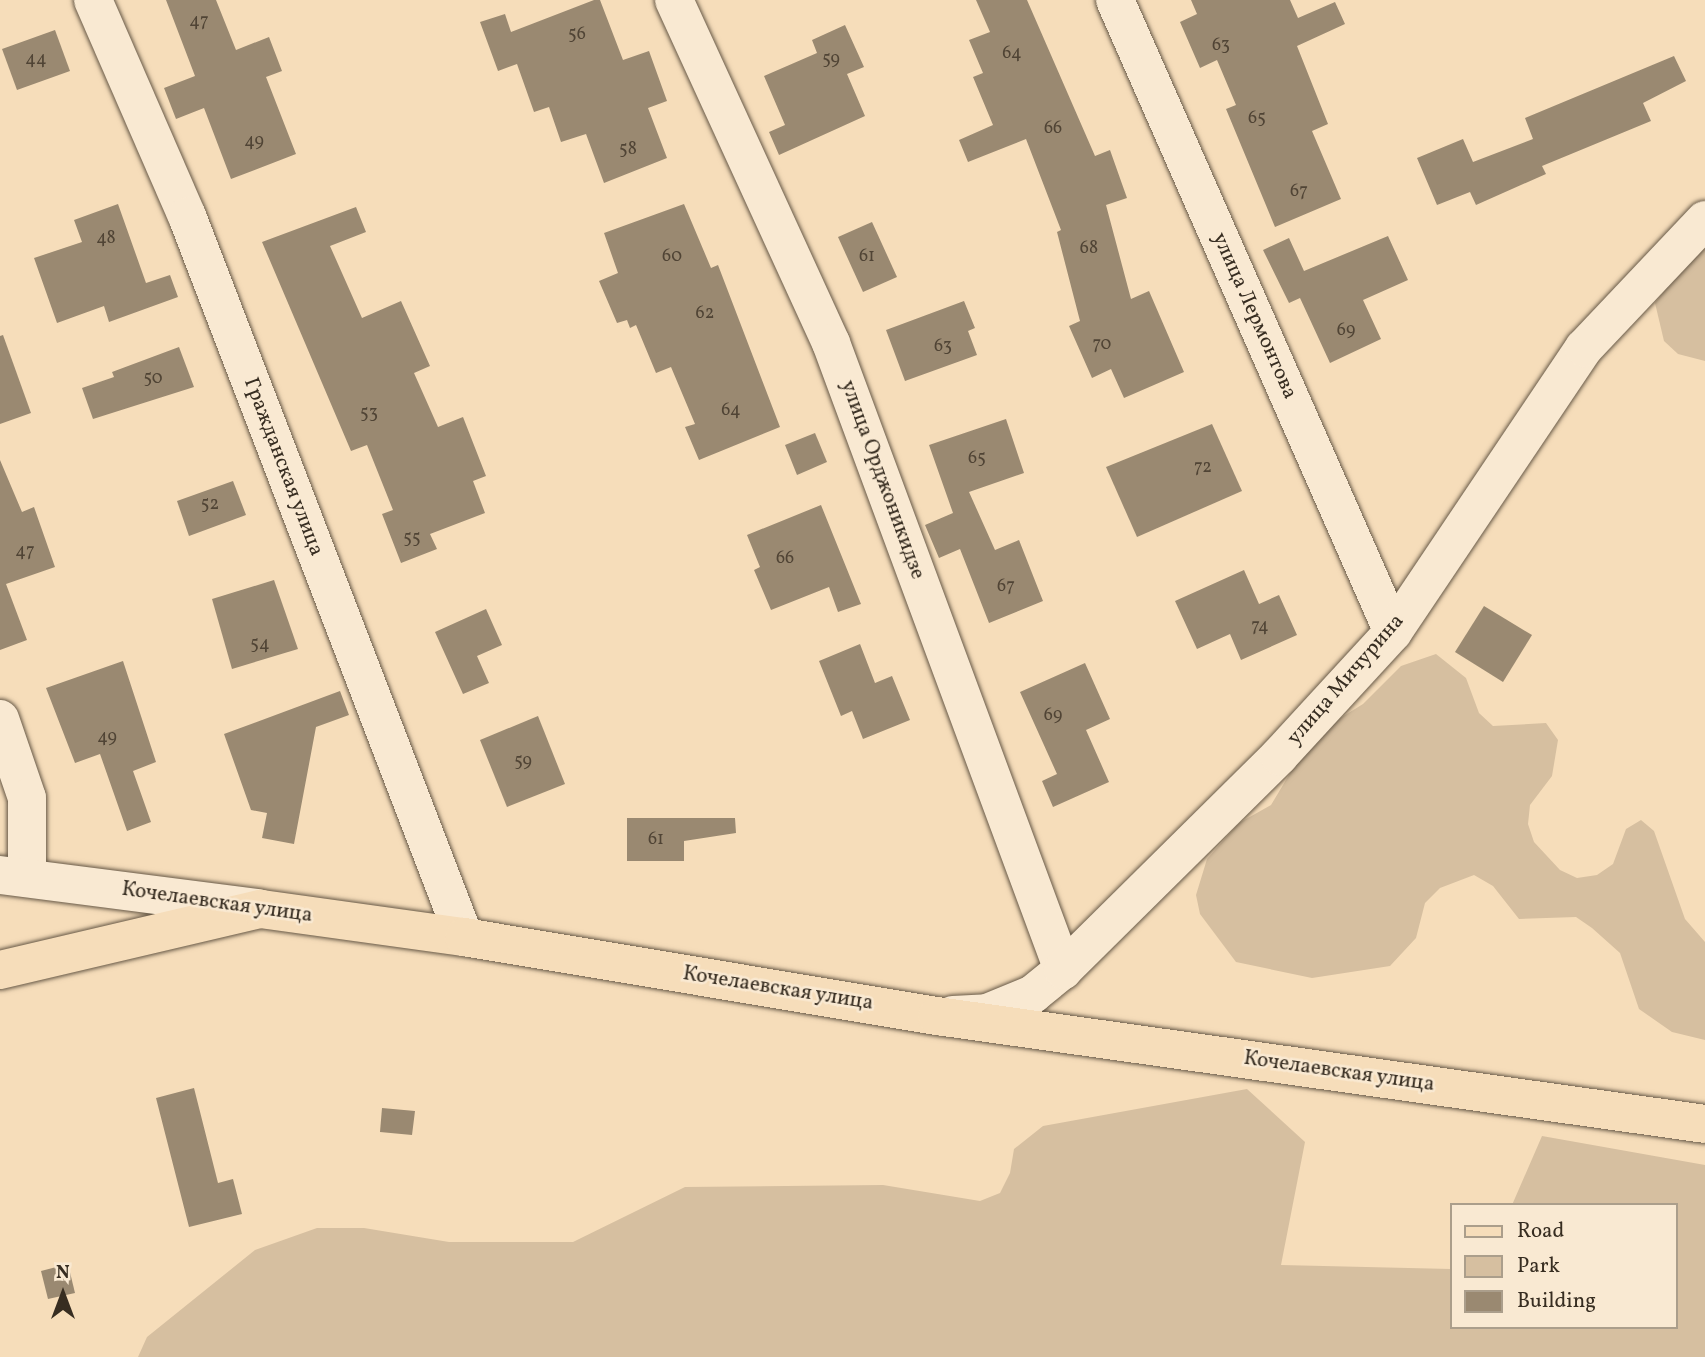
<!DOCTYPE html>
<meta charset="utf-8">
<style>
body{margin:0}
#map{position:relative;width:1705px;height:1357px;overflow:hidden;background:#f6ddba;font-family:Vollkorn,serif}
div>[style]{position:absolute}
[style*='--x']{left:calc(var(--x)*1px);top:calc(var(--y)*1px);width:calc(var(--w)*1px);rotate:calc(var(--a)*1deg)}
.green>*{inset:0;background:#d6bfa0}
.building>*{inset:0;background:#9a8971}
.roads{filter:drop-shadow(0 0 2px #675947) drop-shadow(0 0 2px #675947)}
.minor>*{height:38px;margin:-19px;padding:0 19px;transform-origin:19px;border-radius:19px;background:#f9e9d2}
.major>*{height:38px;margin:-19px;padding:0 19px;transform-origin:19px;border-radius:19px;background:#f6ddba}
span{translate:-50% -50%;white-space:nowrap;text-align:center;line-height:1.15;-webkit-text-stroke:5px #f9e9d2;paint-order:stroke}
.number-label{font-size:18px;color:#504435}
.number-label span{-webkit-text-stroke-width:0}
.street-label{font-size:21px;color:#372d21}
.legend{position:absolute;left:1450px;top:1203px;width:228px;height:126px;box-sizing:border-box;background:#f9e9d2;border:2px solid #ab9e8b;margin:0;padding:9px 12px;list-style:none;font-size:21px;color:#372d21}
.legend li{display:flex;align-items:center;gap:14px;height:35px}
.legend b{width:35px;border:2px solid #ab9e8b}
.north{position:absolute;left:28px;top:1259px;width:70px;height:70px;-webkit-text-stroke:5px #f9e9d2;paint-order:stroke;rotate:0deg;font-size:19px;font-weight:700;line-height:28px;text-align:center;color:#372d21}
.north::after{content:'';display:block;margin:auto;width:24px;height:32px;background:#372d21;clip-path:polygon(50% 0,100% 100%,50% 72%,0 100%)}
</style>
<div id="map">
<div class="green">
<div style="clip-path:polygon(1705px 237px,1705px 361px,1678px 354px,1664px 341px,1655px 303px)"></div>
<div style="clip-path:polygon(1436px 654px,1466px 678px,1479px 713px,1493px 726px,1546px 723px,1558px 740px,1552px 776px,1530px 805px,1528px 824px,1534px 842px,1560px 870px,1577px 878px,1597px 875px,1613px 864px,1626px 829px,1641px 820px,1654px 831px,1685px 919px,1705px 942px,1705px 1040px,1672px 1032px,1639px 1009px,1620px 953px,1592px 928px,1576px 917px,1519px 919px,1493px 886px,1474px 875px,1440px 888px,1425px 903px,1416px 938px,1390px 966px,1312px 978px,1236px 962px,1200px 914px,1196px 895px,1207px 859px,1239px 823px,1271px 805px,1313px 735px,1363px 704px,1401px 666px)"></div>
<div style="clip-path:polygon(1247px 1089px,1305px 1142px,1281px 1265px,1451px 1269px,1451px 1327px,1675px 1327px,1675px 1205px,1512px 1205px,1542px 1136px,1705px 1165px,1705px 1357px,138px 1357px,147px 1337px,255px 1250px,317px 1228px,364px 1228px,449px 1242px,573px 1242px,685px 1187px,883px 1185px,980px 1201px,1000px 1193px,1010px 1173px,1014px 1149px,1043px 1126px)"></div>
</div>
<div class="building">
<div style="clip-path:polygon(166px 0,216px 0,236px 50px,269px 37px,282px 71px,266px 77px,296px 154px,231px 179px,204px 108px,176px 119px,164px 88px,195px 76px)"></div>
<div style="clip-path:polygon(594px 0,600px 0,623px 60px,649px 51px,667px 101px,648px 108px,667px 158px,604px 183px,586px 134px,561px 142px,549px 107px,534px 112px,517px 64px,498px 71px,480px 22px,505px 14px,511px 32px)"></div>
<div style="clip-path:polygon(976px 0,1027px 0,1095px 156px,1110px 150px,1127px 198px,1106px 205px,1131px 299px,1149px 291px,1184px 372px,1124px 398px,1111px 369px,1092px 378px,1069px 326px,1080px 321px,1057px 232px,1061px 230px,1026px 139px,968px 162px,959px 140px,993px 125px,973px 77px,983px 73px,969px 40px,990px 32px)"></div>
<div style="clip-path:polygon(1191px 0,1290px 0,1298px 18px,1335px 2px,1345px 24px,1297px 46px,1328px 124px,1312px 131px,1341px 199px,1275px 227px,1226px 109px,1236px 105px,1217px 60px,1200px 68px,1180px 22px,1197px 14px)"></div>
<div style="clip-path:polygon(845px 25px,864px 67px,847px 74px,865px 116px,779px 155px,769px 132px,785px 125px,764px 76px,817px 53px,812px 40px)"></div>
<div style="clip-path:polygon(55px 30px,70px 71px,17px 90px,2px 49px)"></div>
<div style="clip-path:polygon(1674px 56px,1686px 81px,1643px 103px,1651px 121px,1542px 166px,1546px 174px,1476px 205px,1470px 192px,1437px 205px,1417px 158px,1463px 139px,1473px 162px,1533px 139px,1525px 118px)"></div>
<div style="clip-path:polygon(118px 204px,146px 283px,170px 275px,178px 297px,109px 322px,104px 306px,57px 323px,34px 258px,82px 242px,74px 220px)"></div>
<div style="clip-path:polygon(684px 204px,711px 268px,718px 265px,780px 427px,699px 460px,685px 427px,695px 424px,671px 367px,656px 373px,636px 325px,630px 328px,627px 320px,617px 323px,599px 281px,618px 273px,604px 233px)"></div>
<div style="clip-path:polygon(356px 207px,366px 232px,330px 246px,362px 318px,401px 301px,430px 366px,414px 373px,438px 427px,463px 417px,486px 476px,473px 481px,485px 513px,430px 534px,437px 549px,401px 563px,382px 514px,393px 510px,367px 445px,351px 451px,262px 242px)"></div>
<div style="clip-path:polygon(872px 222px,897px 277px,863px 292px,838px 237px)"></div>
<div style="clip-path:polygon(1388px 236px,1408px 280px,1363px 300px,1381px 339px,1330px 363px,1300px 298px,1289px 303px,1263px 250px,1289px 238px,1304px 271px)"></div>
<div style="clip-path:polygon(964px 301px,975px 328px,968px 331px,977px 355px,905px 381px,886px 330px)"></div>
<div style="clip-path:polygon(3px 335px,31px 413px,0 424px,0 336px)"></div>
<div style="clip-path:polygon(179px 347px,194px 387px,93px 419px,82px 388px,114px 377px,112px 372px)"></div>
<div style="clip-path:polygon(1006px 419px,1024px 473px,969px 492px,995px 550px,1019px 540px,1043px 601px,989px 623px,960px 549px,939px 558px,925px 525px,953px 513px,929px 445px)"></div>
<div style="clip-path:polygon(1212px 424px,1242px 491px,1137px 537px,1106px 467px)"></div>
<div style="clip-path:polygon(815px 433px,827px 462px,797px 475px,785px 445px)"></div>
<div style="clip-path:polygon(0 460px,22px 512px,34px 507px,55px 567px,6px 584px,27px 640px,0 650px)"></div>
<div style="clip-path:polygon(233px 481px,246px 515px,189px 536px,177px 501px)"></div>
<div style="clip-path:polygon(821px 505px,861px 604px,838px 612px,829px 587px,771px 610px,754px 570px,760px 567px,747px 535px)"></div>
<div style="clip-path:polygon(1244px 570px,1259px 604px,1279px 595px,1297px 635px,1241px 660px,1230px 634px,1197px 649px,1175px 601px)"></div>
<div style="clip-path:polygon(274px 580px,298px 649px,232px 669px,212px 599px)"></div>
<div style="clip-path:polygon(1484px 606px,1532px 635px,1503px 682px,1455px 652px)"></div>
<div style="clip-path:polygon(486px 609px,502px 645px,477px 656px,489px 683px,463px 694px,435px 632px)"></div>
<div style="clip-path:polygon(860px 644px,875px 683px,892px 676px,910px 720px,863px 739px,852px 711px,841px 716px,819px 661px)"></div>
<div style="clip-path:polygon(123px 661px,156px 762px,133px 771px,151px 822px,127px 831px,100px 754px,75px 763px,46px 688px)"></div>
<div style="clip-path:polygon(1085px 663px,1110px 719px,1086px 730px,1109px 782px,1053px 807px,1042px 781px,1057px 774px,1020px 692px)"></div>
<div style="clip-path:polygon(340px 691px,349px 715px,316px 727px,294px 844px,262px 838px,267px 813px,251px 810px,224px 734px)"></div>
<div style="clip-path:polygon(538px 716px,565px 784px,507px 807px,480px 740px)"></div>
<div style="clip-path:polygon(627px 818px,735px 818px,736px 833px,684px 841px,684px 861px,627px 861px)"></div>
<div style="clip-path:polygon(194px 1088px,218px 1183px,233px 1179px,242px 1214px,189px 1227px,156px 1098px)"></div>
<div style="clip-path:polygon(382px 1108px,415px 1111px,412px 1135px,380px 1132px)"></div>
<div style="clip-path:polygon(68px 1264px,75px 1293px,48px 1299px,41px 1271px)"></div>
</div>
<div class="roads">
<div class="minor">
<div style="--x:93;--y:0;--w:236;--a:66.5"></div>
<div style="--x:187;--y:216;--w:772;--a:68.98"></div>
<div style="--x:674;--y:0;--w:377;--a:65.4"></div>
<div style="--x:831;--y:343;--w:669;--a:69.69"></div>
<div style="--x:1115;--y:0;--w:690;--a:66.26"></div>
<div style="--x:0;--y:719;--w:83;--a:71.1"></div>
<div style="--x:27;--y:798;--w:80;--a:90"></div>
<div style="--x:0;--y:875;--w:260;--a:7.3"></div>
<div style="--x:953;--y:1015;--w:34;--a:-3"></div>
<div style="--x:987;--y:1013;--w:50;--a:-22.4"></div>
<div style="--x:1033;--y:994;--w:38;--a:-39"></div>
<div style="--x:1063;--y:970;--w:304;--a:-44.7"></div>
<div style="--x:1279;--y:756;--w:168;--a:-47.4"></div>
<div style="--x:1393;--y:632;--w:342;--a:-56.1"></div>
<div style="--x:1584;--y:348;--w:176;--a:-46.6"></div>
</div>
<div class="major">
<div style="--x:0;--y:970;--w:268;--a:-13.2"></div>
<div style="--x:261;--y:909;--w:205;--a:7.9"></div>
<div style="--x:464;--y:937;--w:480;--a:9.5"></div>
<div style="--x:937;--y:1016;--w:776;--a:8"></div>
</div>
</div>
<div class="number-label">
<span style="left:199px;top:22px">47</span>
<span style="left:577px;top:35px">56</span>
<span style="left:1221px;top:46px">63</span>
<span style="left:1012px;top:54px">64</span>
<span style="left:36px;top:60px">44</span>
<span style="left:831px;top:60px">59</span>
<span style="left:1257px;top:119px">65</span>
<span style="left:1053px;top:129px">66</span>
<span style="left:254px;top:142px">49</span>
<span style="left:628px;top:150px">58</span>
<span style="left:1299px;top:192px">67</span>
<span style="left:106px;top:239px">48</span>
<span style="left:1089px;top:249px">68</span>
<span style="left:672px;top:257px">60</span>
<span style="left:867px;top:257px">61</span>
<span style="left:705px;top:314px">62</span>
<span style="left:1346px;top:331px">69</span>
<span style="left:1102px;top:345px">70</span>
<span style="left:943px;top:347px">63</span>
<span style="left:153px;top:379px">50</span>
<span style="left:731px;top:411px">64</span>
<span style="left:369px;top:414px">53</span>
<span style="left:977px;top:459px">65</span>
<span style="left:1203px;top:468px">72</span>
<span style="left:210px;top:505px">52</span>
<span style="left:412px;top:539px">55</span>
<span style="left:25px;top:552px">47</span>
<span style="left:785px;top:559px">66</span>
<span style="left:1006px;top:587px">67</span>
<span style="left:1260px;top:627px">74</span>
<span style="left:260px;top:645px">54</span>
<span style="left:1053px;top:716px">69</span>
<span style="left:107px;top:738px">49</span>
<span style="left:523px;top:762px">59</span>
<span style="left:656px;top:840px">61</span>
</div>
<div class="street-label">
<span style="left:1254px;top:316px;rotate:66deg">улица Лермонтова</span>
<span style="left:283px;top:467px;rotate:69deg">Гражданская улица</span>
<span style="left:882px;top:480px;rotate:70deg">улица Орджоникидзе</span>
<span style="left:1346px;top:680px;rotate:-49deg">улица Мичурина</span>
<span style="left:217px;top:903px;rotate:8deg">Кочелаевская улица</span>
<span style="left:778px;top:989px;rotate:9deg">Кочелаевская улица</span>
<span style="left:1339px;top:1072px;rotate:8deg">Кочелаевская улица</span>
</div>
<ul class="legend">
<li><b style="height:9px;background:#f6ddba"></b>Road</li>
<li><b style="height:19px;background:#d6bfa0"></b>Park</li>
<li><b style="height:19px;background:#9a8971"></b>Building</li>
</ul>
<div class="north">N</div>
</div>
